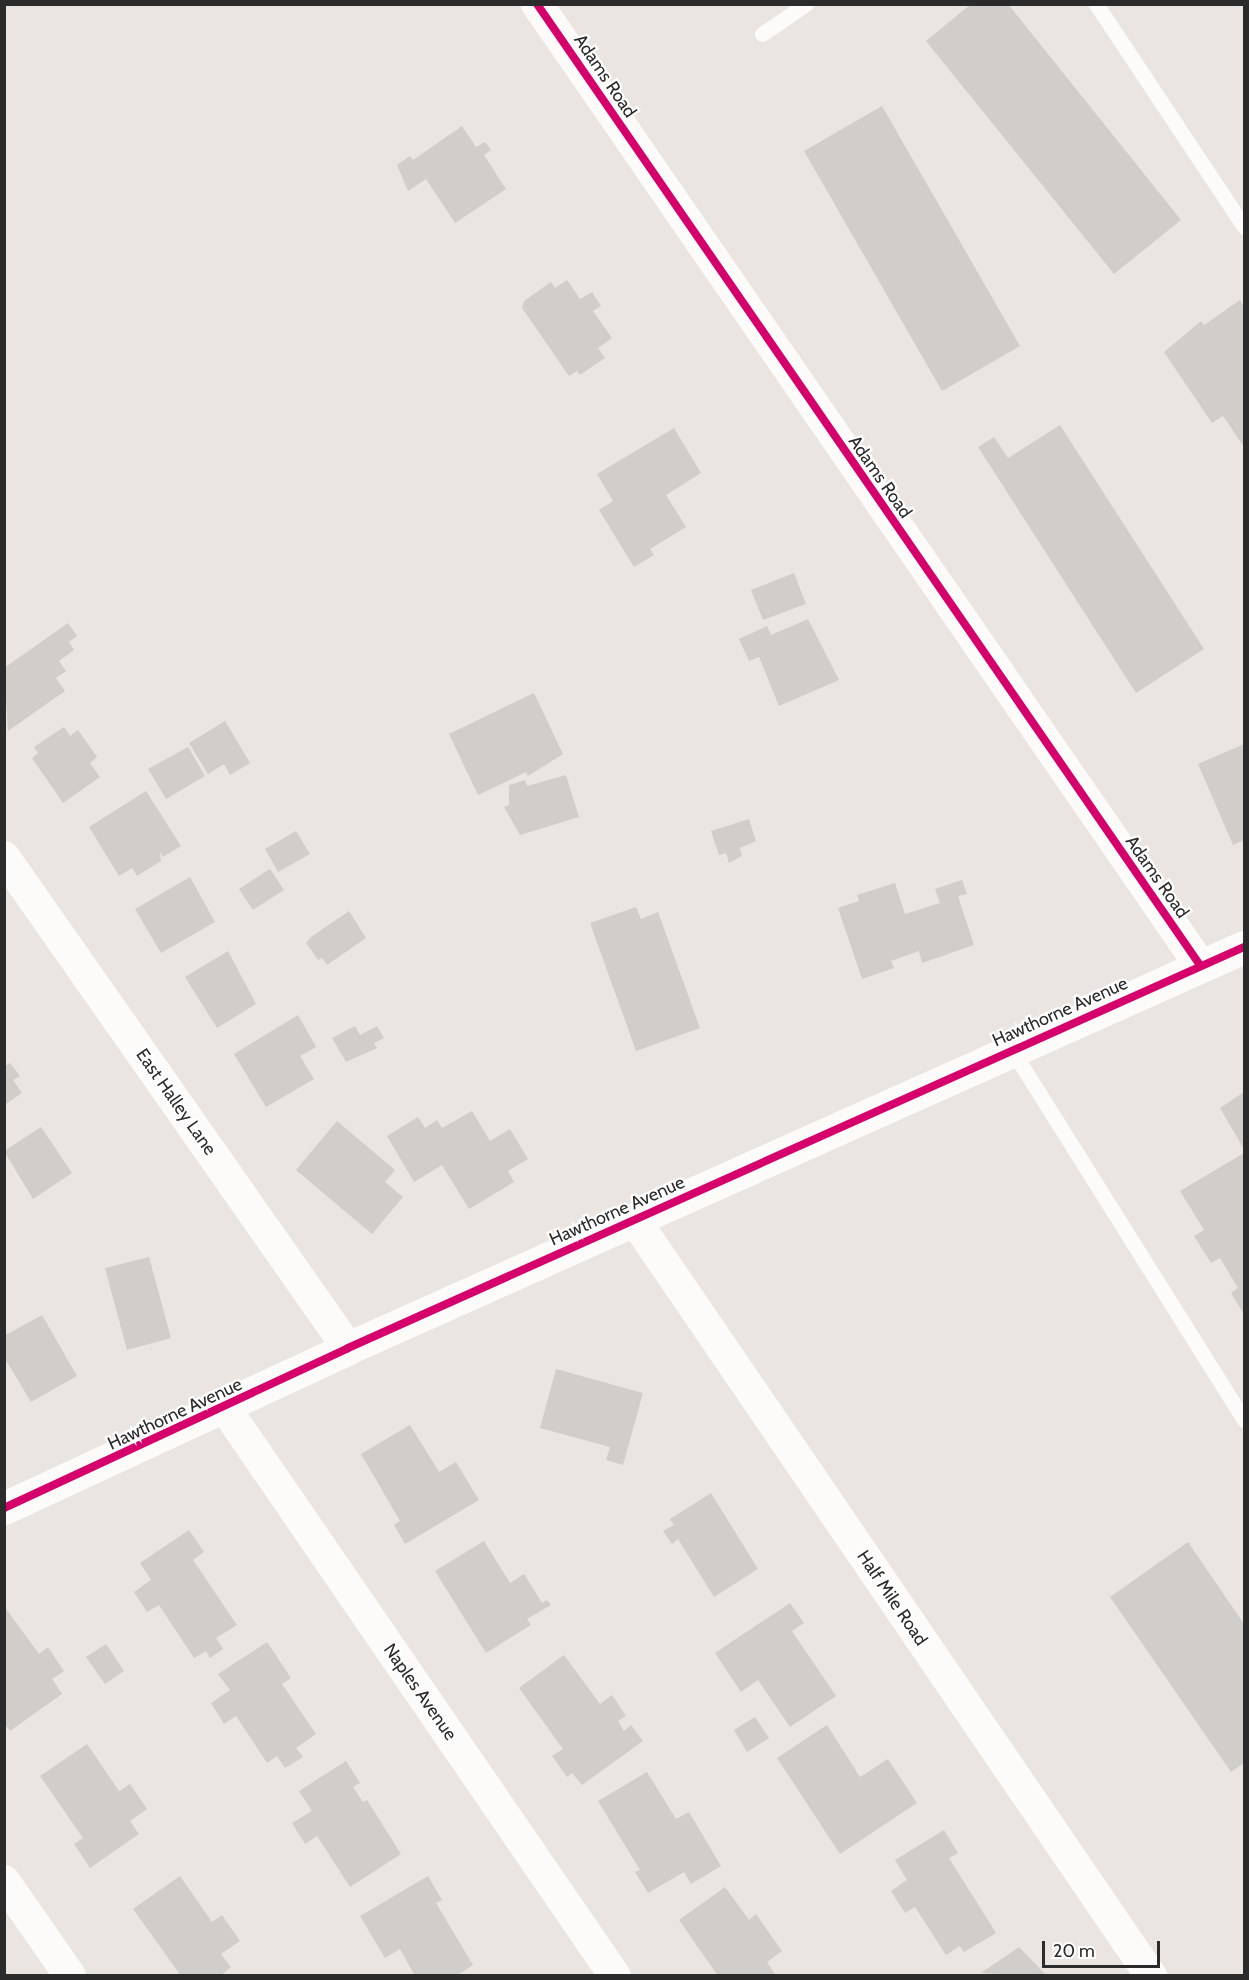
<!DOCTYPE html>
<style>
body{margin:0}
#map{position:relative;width:1249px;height:1980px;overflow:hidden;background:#eae5e0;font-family:Cabin,sans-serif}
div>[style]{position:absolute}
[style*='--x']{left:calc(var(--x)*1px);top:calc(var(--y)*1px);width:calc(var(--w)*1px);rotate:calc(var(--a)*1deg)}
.building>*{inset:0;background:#d0cdca}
.service>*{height:15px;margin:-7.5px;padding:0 7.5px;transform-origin:7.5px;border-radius:7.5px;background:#fcfbfa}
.minor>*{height:32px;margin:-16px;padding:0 16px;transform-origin:16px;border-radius:16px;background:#fcfbfa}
.tertiary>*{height:33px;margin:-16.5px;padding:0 16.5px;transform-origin:16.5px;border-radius:16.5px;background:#fcfbfa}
.cycleway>*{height:8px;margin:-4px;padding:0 4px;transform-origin:4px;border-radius:4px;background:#d6006c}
span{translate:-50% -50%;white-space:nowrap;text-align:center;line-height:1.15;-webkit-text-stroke:4.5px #fff;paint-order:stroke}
.street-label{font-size:18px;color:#2b2b2b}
.frame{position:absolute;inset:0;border:6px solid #2b2b2b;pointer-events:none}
.scale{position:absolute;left:1042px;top:1941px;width:118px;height:27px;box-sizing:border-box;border:3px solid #2b2b2b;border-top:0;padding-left:8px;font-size:18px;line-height:21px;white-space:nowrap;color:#2b2b2b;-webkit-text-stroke:4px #fff;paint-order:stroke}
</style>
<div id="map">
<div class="building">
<div style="clip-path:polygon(971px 4px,1008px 4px,1181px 220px,1114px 274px,926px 41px)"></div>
<div style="clip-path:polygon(882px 106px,1020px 346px,942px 391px,804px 151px)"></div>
<div style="clip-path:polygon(462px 126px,476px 147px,485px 142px,491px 150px,484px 155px,506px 189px,455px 223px,426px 179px,408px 191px,397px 165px,410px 156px,413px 160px)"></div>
<div style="clip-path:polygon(567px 280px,580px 299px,592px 292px,601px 306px,593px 311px,612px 338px,598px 348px,605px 358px,580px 375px,577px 371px,569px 376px,522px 308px,524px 301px,551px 282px,555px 288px)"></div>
<div style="clip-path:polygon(1240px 300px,1244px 307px,1244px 447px,1223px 416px,1212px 423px,1164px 352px,1201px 321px,1204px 325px)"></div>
<div style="clip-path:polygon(1060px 425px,1204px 649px,1136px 693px,978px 447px,994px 437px,1008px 458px)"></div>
<div style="clip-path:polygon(674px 428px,701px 473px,666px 495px,686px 527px,650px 549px,654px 555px,634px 567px,599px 510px,613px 501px,597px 474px)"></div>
<div style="clip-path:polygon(794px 573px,806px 604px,763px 620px,751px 590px)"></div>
<div style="clip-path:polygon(808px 619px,839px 680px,779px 706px,759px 657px,749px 661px,739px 639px,767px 626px,771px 635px)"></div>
<div style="clip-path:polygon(68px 623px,77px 636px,69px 642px,74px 650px,59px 661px,66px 671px,56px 678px,65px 691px,8px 731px,4px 668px)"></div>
<div style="clip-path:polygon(534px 693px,563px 754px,528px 776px,526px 772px,478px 795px,449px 734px)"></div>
<div style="clip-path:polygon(225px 721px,250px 763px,230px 775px,224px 764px,208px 774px,189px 743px)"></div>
<div style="clip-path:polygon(64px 727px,70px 736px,78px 730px,97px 757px,90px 763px,100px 777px,63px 803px,32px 758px,38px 753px,34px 747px)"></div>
<div style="clip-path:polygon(1244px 744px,1244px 840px,1233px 845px,1198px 764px)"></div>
<div style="clip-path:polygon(188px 747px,205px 776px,166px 799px,148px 769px)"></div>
<div style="clip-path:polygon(566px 775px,579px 817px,520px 835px,504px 807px,509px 805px,509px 785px,525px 780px,527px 786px)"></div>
<div style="clip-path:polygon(146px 791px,181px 846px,163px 857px,160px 852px,161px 861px,137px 876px,132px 868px,119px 876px,89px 827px)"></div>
<div style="clip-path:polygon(749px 819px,756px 841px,740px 848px,742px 856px,729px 863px,726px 853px,719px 855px,711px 831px)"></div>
<div style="clip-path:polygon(296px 831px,310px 854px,278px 872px,265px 849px)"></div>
<div style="clip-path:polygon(270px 869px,284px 890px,253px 910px,239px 889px)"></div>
<div style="clip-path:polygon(190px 877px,215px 922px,161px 953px,135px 909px)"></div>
<div style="clip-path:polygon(962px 880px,967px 894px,958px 896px,974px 945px,922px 963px,919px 951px,891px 961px,894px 968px,862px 979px,838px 908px,859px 901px,857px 895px,895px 883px,905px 914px,940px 903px,935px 889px)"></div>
<div style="clip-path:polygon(636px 907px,641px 919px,658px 912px,700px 1028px,636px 1051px,590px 923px)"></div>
<div style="clip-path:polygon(349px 911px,366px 938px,327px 965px,322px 958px,318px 960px,306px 943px,311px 937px)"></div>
<div style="clip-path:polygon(228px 951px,256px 1004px,217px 1028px,185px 977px)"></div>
<div style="clip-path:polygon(298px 1015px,316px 1047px,300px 1056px,314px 1079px,266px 1107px,234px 1054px)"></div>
<div style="clip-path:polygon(355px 1026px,360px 1035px,377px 1026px,384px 1038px,374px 1043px,377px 1048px,346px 1062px,332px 1038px)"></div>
<div style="clip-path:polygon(10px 1063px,20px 1076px,13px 1080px,22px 1093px,4px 1105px,4px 1067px)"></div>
<div style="clip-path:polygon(1244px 1092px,1244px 1149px,1220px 1108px)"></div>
<div style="clip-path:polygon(472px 1111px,490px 1141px,510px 1129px,528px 1159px,508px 1171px,514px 1182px,469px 1209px,442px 1165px,414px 1182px,387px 1136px,418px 1117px,425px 1128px,437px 1120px,442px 1128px)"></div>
<div style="clip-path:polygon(337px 1121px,395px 1170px,385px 1182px,403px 1197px,372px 1234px,296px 1170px)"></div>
<div style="clip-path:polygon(41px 1127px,72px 1173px,33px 1199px,4px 1151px)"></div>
<div style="clip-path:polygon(1244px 1153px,1244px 1314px,1231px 1293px,1238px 1288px,1220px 1258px,1211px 1263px,1194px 1236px,1204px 1230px,1180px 1191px)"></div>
<div style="clip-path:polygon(149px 1257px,171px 1338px,127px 1350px,105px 1268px)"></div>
<div style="clip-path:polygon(42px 1315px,77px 1376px,31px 1402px,4px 1357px,4px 1336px)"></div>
<div style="clip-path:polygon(556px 1369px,643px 1393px,623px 1465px,606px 1460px,610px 1447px,540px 1428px)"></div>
<div style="clip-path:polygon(410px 1425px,439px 1472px,456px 1462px,479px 1500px,405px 1544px,394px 1525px,400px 1521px,361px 1454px)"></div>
<div style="clip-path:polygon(711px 1493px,758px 1569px,714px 1597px,678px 1539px,672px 1544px,663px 1531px,674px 1525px,670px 1519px)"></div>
<div style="clip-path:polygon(189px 1530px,204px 1552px,193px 1560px,237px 1625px,216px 1638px,223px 1649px,210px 1658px,206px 1651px,194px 1658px,159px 1605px,147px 1612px,134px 1592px,151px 1580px,140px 1563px)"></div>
<div style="clip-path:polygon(484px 1541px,510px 1583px,524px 1574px,542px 1603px,547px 1600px,551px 1605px,527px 1619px,531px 1625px,486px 1653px,435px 1571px)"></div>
<div style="clip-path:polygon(1188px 1542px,1244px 1624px,1244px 1763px,1231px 1772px,1110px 1597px)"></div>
<div style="clip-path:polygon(790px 1603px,804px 1623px,792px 1631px,836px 1696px,790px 1727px,758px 1680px,741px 1692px,715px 1653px)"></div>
<div style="clip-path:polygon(4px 1606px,39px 1654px,48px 1647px,64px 1671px,52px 1679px,62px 1694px,10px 1731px,4px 1723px)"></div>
<div style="clip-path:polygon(267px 1642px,291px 1678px,282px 1684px,316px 1734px,296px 1748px,303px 1757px,285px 1768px,277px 1756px,267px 1763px,236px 1716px,224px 1724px,211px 1703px,230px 1690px,218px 1674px)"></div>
<div style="clip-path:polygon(106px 1644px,124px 1671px,105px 1684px,86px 1657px)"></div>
<div style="clip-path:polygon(564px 1655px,600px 1704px,612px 1695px,626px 1716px,618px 1721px,624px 1731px,631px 1725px,643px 1741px,582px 1785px,572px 1773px,567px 1777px,552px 1756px,563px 1749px,519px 1688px)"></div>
<div style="clip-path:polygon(755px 1717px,769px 1738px,747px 1752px,734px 1730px)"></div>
<div style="clip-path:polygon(827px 1725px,860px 1777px,888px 1759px,917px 1803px,840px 1854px,777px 1758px)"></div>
<div style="clip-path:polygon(87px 1744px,119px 1791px,130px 1784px,147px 1809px,130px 1821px,139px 1834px,90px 1868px,74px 1844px,83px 1838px,40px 1776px)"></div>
<div style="clip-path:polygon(346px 1761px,360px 1783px,353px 1787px,363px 1802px,367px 1800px,401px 1854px,350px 1887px,317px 1836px,305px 1844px,292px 1823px,312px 1811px,299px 1791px)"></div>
<div style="clip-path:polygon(647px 1772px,676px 1819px,689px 1812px,721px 1866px,691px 1884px,684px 1872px,648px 1893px,635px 1872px,640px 1870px,598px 1801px)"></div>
<div style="clip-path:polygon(944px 1830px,958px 1853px,949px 1858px,996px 1933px,964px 1952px,960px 1946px,946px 1955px,915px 1907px,905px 1913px,891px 1891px,907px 1880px,895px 1860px)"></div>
<div style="clip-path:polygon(180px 1876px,212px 1922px,222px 1915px,240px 1941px,221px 1954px,231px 1967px,220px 1976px,176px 1976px,179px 1973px,133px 1909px)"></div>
<div style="clip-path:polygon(428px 1876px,442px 1900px,436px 1903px,473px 1965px,456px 1976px,415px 1976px,400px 1949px,385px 1958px,360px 1916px)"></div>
<div style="clip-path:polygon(725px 1887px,749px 1920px,756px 1914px,782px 1951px,767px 1962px,776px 1976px,718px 1976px,679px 1920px)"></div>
<div style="clip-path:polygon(1019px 1947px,1047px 1976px,981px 1973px)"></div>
</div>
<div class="service">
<div style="--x:1096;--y:4;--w:268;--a:56.4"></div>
<div style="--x:762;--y:34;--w:53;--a:-34.3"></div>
<div style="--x:1012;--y:1050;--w:437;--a:57.9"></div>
</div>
<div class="minor">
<div style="--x:537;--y:4;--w:1168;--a:55.4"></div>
<div style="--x:4;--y:857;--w:600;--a:54.98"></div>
<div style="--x:634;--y:1219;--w:917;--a:55.67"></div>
<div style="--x:225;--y:1408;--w:689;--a:55.53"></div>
<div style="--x:4;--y:1881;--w:116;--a:55.2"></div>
</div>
<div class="tertiary">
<div style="--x:4;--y:1508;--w:379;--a:-24.9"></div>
<div style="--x:348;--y:1348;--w:982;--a:-24.11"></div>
</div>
<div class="cycleway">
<div style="--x:537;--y:4;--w:1168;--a:55.4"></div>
<div style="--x:4;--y:1508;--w:379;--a:-24.9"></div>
<div style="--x:348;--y:1348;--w:982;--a:-24.11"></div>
</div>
<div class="street-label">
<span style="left:605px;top:76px;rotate:56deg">Adams Road</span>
<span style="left:880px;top:477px;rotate:55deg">Adams Road</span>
<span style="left:1157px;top:877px;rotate:55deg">Adams Road</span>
<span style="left:1060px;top:1012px;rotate:-24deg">Hawthorne Avenue</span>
<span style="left:176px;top:1102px;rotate:55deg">East Halley Lane</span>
<span style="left:617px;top:1211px;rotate:-24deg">Hawthorne Avenue</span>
<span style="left:175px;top:1414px;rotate:-25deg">Hawthorne Avenue</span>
<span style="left:892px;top:1598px;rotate:56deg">Half Mile Road</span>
<span style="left:420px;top:1692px;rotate:55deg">Naples Avenue</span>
</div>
<div class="frame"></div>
<div class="scale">20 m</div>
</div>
